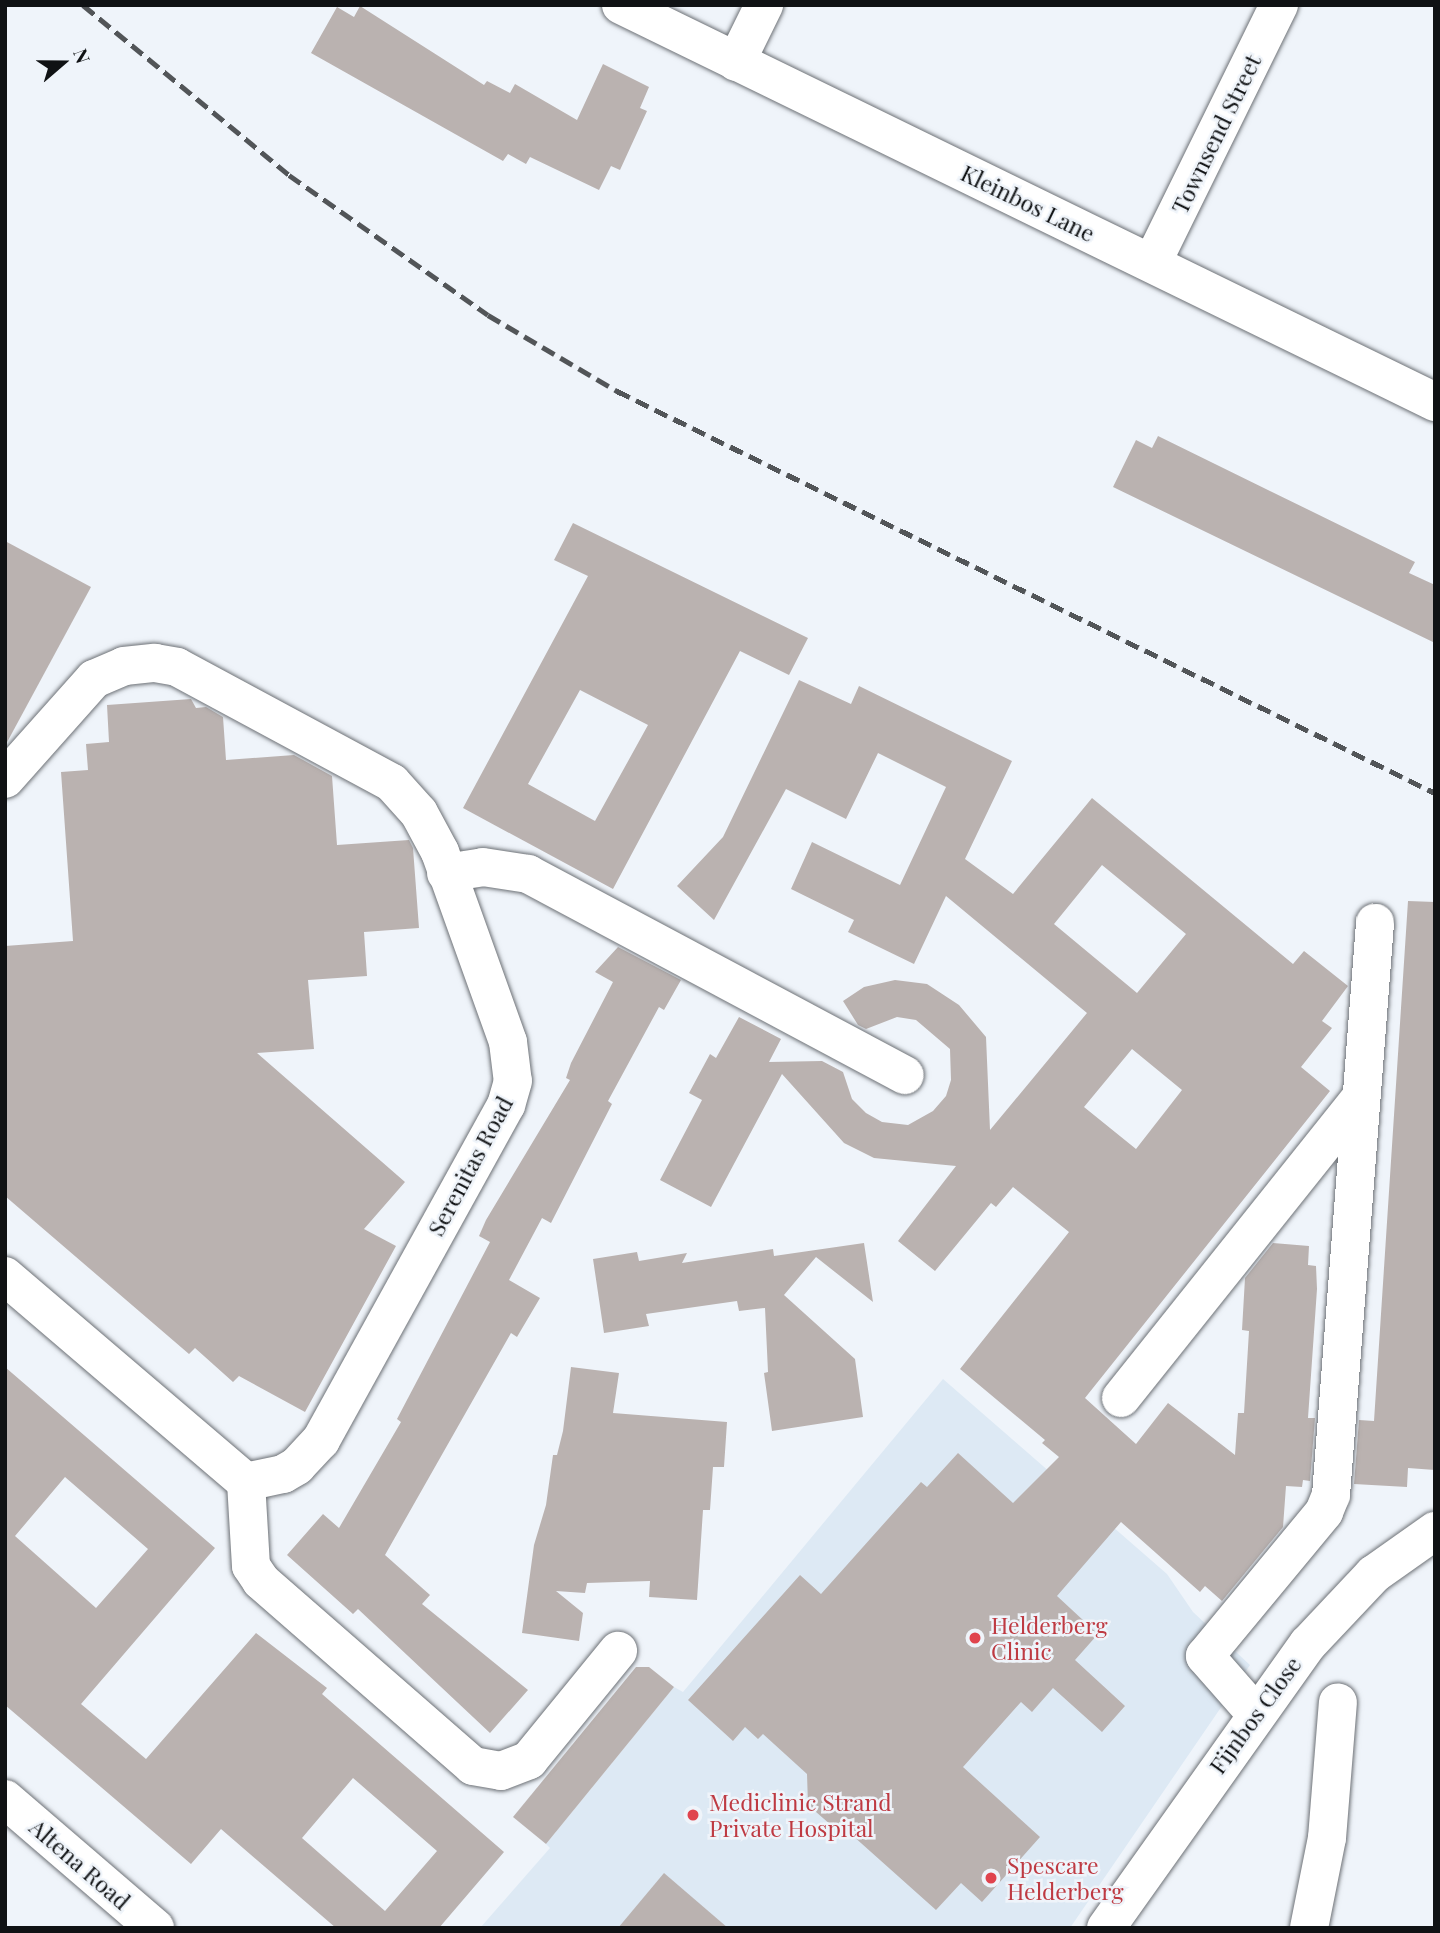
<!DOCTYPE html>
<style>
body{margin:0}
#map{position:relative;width:1440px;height:1933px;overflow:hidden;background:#eff4fa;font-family:"Playfair Display",serif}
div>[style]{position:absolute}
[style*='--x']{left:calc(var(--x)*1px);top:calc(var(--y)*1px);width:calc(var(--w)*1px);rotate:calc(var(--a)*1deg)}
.built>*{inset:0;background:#dde9f4}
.building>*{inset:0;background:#bab2b0}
.roads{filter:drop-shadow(0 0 2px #6d7176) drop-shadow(0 0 2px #6d7176)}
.street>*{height:38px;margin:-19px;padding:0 19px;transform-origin:19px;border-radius:19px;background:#fff}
.secondary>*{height:38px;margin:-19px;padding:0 19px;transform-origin:19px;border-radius:19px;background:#fff}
.rail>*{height:5px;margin-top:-2.5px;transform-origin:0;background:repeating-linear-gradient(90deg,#525558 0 14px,transparent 0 21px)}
.dots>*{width:19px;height:19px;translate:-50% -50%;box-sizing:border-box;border:4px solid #eff4fa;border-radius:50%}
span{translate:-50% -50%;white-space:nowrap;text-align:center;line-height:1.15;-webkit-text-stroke:5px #eff4fa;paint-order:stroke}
.street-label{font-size:23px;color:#101214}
.health-label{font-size:23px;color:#be3a42}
.left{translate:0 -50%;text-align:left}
.frame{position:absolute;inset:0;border:7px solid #101214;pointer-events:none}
.north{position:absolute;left:28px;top:28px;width:70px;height:70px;-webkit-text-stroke:5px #eff4fa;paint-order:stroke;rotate:70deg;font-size:19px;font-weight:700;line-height:28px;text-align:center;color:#101214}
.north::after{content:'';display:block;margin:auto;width:24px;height:32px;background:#101214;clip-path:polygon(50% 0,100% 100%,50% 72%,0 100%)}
</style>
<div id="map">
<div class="built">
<div style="clip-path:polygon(943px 1379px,1167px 1574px,1193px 1612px,1250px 1665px,1070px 1928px,480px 1928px,550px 1848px,546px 1844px,674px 1687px,683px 1692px)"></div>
</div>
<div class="building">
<div style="clip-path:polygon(360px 6px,484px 85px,487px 81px,510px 93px,515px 84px,577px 120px,603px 64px,649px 87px,640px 108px,647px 111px,620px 170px,611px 166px,599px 190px,530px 157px,526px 164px,508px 154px,503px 161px,311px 53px,337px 7px,354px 17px)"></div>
<div style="clip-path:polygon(1158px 436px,1415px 562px,1409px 573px,1435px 585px,1435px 643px,1113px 487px,1136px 440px,1152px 448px)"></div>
<div style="clip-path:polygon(evenodd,573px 523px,808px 638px,789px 675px,740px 651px,613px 889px,463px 808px,588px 576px,554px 560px,573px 523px,580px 690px,648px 725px,595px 821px,528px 784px,580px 690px)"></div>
<div style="clip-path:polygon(5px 541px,91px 587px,5px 746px)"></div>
<div style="clip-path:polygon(evenodd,799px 680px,851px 704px,859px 686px,1012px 761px,965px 859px,1013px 894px,1092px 798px,1293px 964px,1304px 951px,1348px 986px,1322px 1021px,1332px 1028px,1301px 1067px,1330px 1091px,1085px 1398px,1136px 1444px,1168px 1403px,1235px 1455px,1238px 1413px,1244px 1413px,1249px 1331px,1242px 1330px,1245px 1278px,1273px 1243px,1309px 1246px,1308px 1265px,1316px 1266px,1317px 1289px,1308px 1418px,1315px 1418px,1310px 1481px,1303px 1480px,1302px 1487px,1286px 1486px,1283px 1527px,1222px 1601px,1205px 1586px,1200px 1592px,1121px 1522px,1057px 1596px,1098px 1634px,1075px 1660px,1125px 1706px,1102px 1732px,1053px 1688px,1032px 1712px,1021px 1702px,963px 1767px,1040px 1837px,982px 1902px,961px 1883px,936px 1910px,843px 1827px,839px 1832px,808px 1805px,807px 1774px,763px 1734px,758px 1739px,745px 1727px,733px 1741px,688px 1700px,800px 1575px,821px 1594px,921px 1482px,927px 1487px,958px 1453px,1013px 1503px,1059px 1457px,1042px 1443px,1045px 1440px,960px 1369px,1069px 1232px,1013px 1187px,996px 1207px,991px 1203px,935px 1271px,898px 1241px,956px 1166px,874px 1158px,844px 1143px,782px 1074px,711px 1207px,660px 1180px,702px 1100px,689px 1093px,710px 1054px,716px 1058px,739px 1017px,781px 1039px,769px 1062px,822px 1061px,843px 1072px,852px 1099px,866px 1113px,882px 1122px,908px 1125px,933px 1111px,946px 1096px,951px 1080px,950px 1049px,916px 1020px,897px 1017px,866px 1029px,858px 1025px,843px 1001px,864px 987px,895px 980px,927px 984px,959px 1005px,986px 1037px,990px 1130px,1087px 1013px,946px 896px,914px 964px,848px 932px,854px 920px,791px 889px,812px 842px,900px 885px,946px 787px,878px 753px,846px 819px,786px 789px,714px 920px,677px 886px,723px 837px,799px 680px,1102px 865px,1186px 934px,1137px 993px,1054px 924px,1102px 865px,799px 680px,1132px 1049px,1182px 1090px,1136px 1149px,1084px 1107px,1132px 1049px)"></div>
<div style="clip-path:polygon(191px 699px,196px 708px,206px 707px,223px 717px,226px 760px,294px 755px,332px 776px,337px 845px,409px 840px,413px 848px,419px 928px,364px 932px,367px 976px,308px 980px,314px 1049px,257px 1053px,405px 1182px,364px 1229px,396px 1246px,305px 1412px,239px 1376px,233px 1382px,195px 1348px,189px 1354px,5px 1196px,5px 946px,73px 941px,61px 772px,88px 770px,86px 744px,109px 742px,107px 705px)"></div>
<div style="clip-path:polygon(1408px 901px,1435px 902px,1435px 1470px,1408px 1468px,1407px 1487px,1354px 1484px,1359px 1420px,1374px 1421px)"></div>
<div style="clip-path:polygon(618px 947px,681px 980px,664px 1010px,659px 1007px,608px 1101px,612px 1104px,551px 1223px,542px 1218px,509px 1280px,540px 1298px,517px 1337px,511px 1333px,385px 1555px,430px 1595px,422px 1604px,528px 1690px,490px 1733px,358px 1609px,353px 1614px,287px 1555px,323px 1514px,339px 1528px,401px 1422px,397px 1419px,490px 1242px,479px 1236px,486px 1220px,570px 1080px,566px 1078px,571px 1063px,613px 982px,595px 972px)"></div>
<div style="clip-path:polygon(864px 1243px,873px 1302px,816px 1257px,784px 1295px,855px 1359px,863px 1417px,772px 1431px,764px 1373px,768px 1372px,765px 1308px,739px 1311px,737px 1301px,646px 1314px,649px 1326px,604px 1333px,593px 1259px,637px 1252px,639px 1261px,687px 1253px,682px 1263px,773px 1249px,774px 1256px)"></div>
<div style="clip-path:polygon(evenodd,5px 1367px,215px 1548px,81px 1704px,146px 1759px,256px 1633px,327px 1688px,322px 1694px,504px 1852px,439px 1928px,336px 1928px,221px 1829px,191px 1864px,5px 1705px,5px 1367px,65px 1477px,148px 1549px,96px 1608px,15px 1536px,65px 1477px,5px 1367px,353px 1778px,437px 1851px,385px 1911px,302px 1838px,353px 1778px)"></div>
<div style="clip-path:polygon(571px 1367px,619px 1373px,613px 1413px,727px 1422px,724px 1467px,713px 1467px,710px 1510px,703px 1510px,697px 1600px,649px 1597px,650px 1581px,587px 1583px,585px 1593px,556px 1591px,583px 1613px,579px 1641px,522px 1633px,534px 1545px,546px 1505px,553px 1455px,557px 1455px,563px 1431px)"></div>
<div style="clip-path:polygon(636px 1667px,649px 1667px,674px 1687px,546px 1844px,513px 1817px)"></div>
<div style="clip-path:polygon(664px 1873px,728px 1928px,618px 1928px)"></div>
</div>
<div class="roads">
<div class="street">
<div style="--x:621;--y:5;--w:906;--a:26"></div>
<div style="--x:736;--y:62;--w:64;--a:-63.8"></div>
<div style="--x:1152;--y:263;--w:288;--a:-63.8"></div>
<div style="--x:5;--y:779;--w:134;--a:-48.3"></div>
<div style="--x:94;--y:679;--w:33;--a:-23"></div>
<div style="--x:124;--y:666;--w:31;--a:-6"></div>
<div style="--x:155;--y:663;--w:22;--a:10"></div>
<div style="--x:177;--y:667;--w:244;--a:28.3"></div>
<div style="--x:392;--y:783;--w:40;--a:48"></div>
<div style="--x:419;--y:813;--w:44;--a:61.7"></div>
<div style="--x:440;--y:852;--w:202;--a:70.3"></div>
<div style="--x:508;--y:1042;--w:39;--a:83"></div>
<div style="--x:513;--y:1081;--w:25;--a:106"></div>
<div style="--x:506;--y:1105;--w:383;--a:118.9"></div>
<div style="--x:321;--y:1440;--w:35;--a:133"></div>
<div style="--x:297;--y:1466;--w:16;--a:150"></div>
<div style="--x:283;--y:1474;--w:38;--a:168"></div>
<div style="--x:246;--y:1482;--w:317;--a:-139.5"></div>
<div style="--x:446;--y:873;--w:37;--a:-9"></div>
<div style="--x:483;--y:867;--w:46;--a:8.8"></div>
<div style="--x:528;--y:874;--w:427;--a:28.1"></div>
<div style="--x:1121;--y:1398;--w:383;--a:-51.4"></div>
<div style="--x:246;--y:1482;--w:84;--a:86.6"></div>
<div style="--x:251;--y:1566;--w:18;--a:56"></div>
<div style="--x:261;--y:1581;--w:281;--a:41.1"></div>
<div style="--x:473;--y:1766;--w:28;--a:10"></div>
<div style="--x:501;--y:1771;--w:30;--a:-21"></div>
<div style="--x:529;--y:1760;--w:141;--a:-50.8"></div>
<div style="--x:1255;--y:1713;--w:76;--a:-131.3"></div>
<div style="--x:1205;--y:1656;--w:187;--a:-50.4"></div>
<div style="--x:1324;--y:1512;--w:18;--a:-68"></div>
<div style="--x:1331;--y:1495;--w:574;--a:-85.6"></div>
<div style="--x:1106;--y:1928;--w:349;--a:-54.6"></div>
<div style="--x:1308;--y:1644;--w:96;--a:-46.7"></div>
<div style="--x:1374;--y:1574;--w:75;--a:-35.2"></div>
<div style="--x:1309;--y:1928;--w:92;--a:-78.7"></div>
<div style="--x:1327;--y:1838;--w:136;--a:-85.4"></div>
</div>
<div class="secondary">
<div style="--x:5;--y:1799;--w:198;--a:40.7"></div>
</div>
</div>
<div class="rail">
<div style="--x:83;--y:5;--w:267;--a:39.5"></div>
<div style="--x:289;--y:175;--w:243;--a:35.1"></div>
<div style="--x:488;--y:315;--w:150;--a:30.5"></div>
<div style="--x:617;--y:391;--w:911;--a:26.17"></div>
</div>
<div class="dots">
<div style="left:975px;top:1638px;background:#e0444e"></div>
<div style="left:693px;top:1815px;background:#e0444e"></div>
<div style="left:991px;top:1878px;background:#e0444e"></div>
</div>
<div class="street-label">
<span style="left:1216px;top:134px;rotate:-64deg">Townsend Street</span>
<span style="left:1028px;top:203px;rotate:26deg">Kleinbos Lane</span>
<span style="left:470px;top:1166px;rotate:-62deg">Serenitas Road</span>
<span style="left:1255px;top:1715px;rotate:-54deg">Fijnbos Close</span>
<span style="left:80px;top:1864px;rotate:41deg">Altena Road</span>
</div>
<div class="health-label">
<span class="left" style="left:991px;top:1638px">Helderberg<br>Clinic</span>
<span class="left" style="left:709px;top:1815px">Mediclinic Strand<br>Private Hospital</span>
<span class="left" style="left:1007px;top:1878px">Spescare<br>Helderberg</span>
</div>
<div class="frame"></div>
<div class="north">N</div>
</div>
